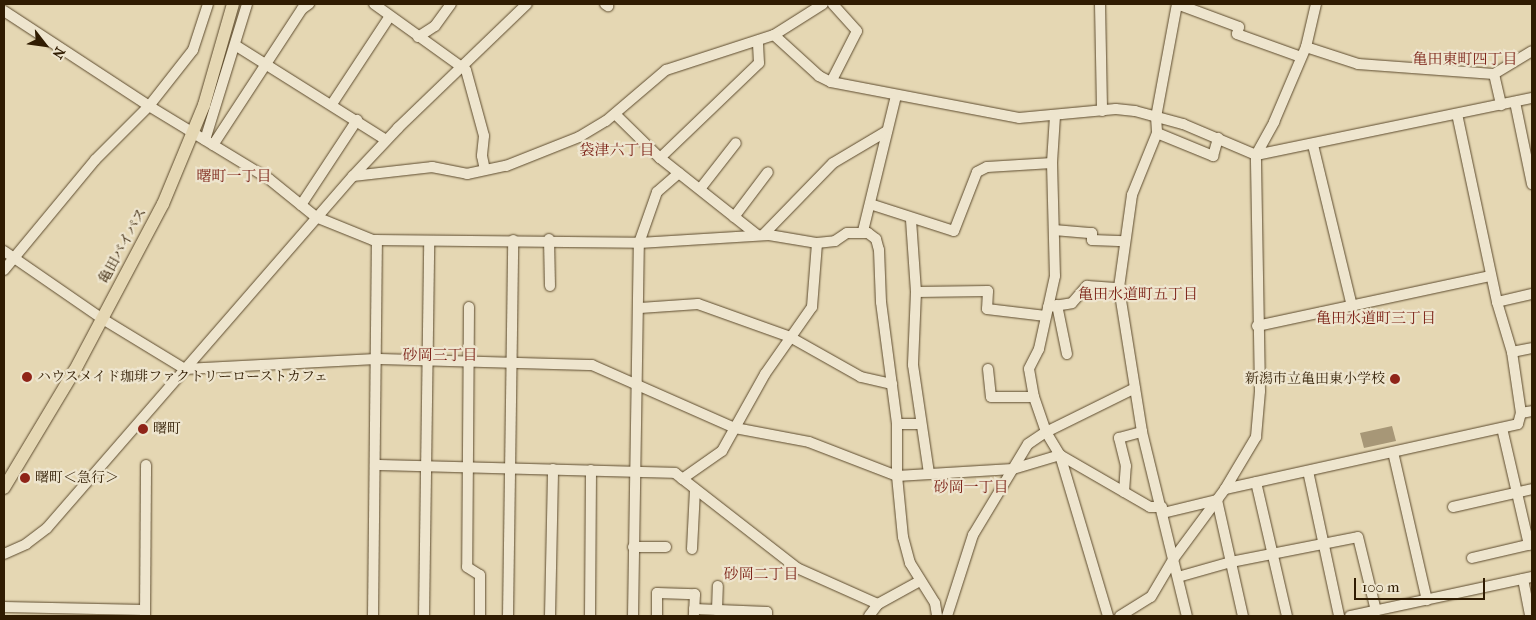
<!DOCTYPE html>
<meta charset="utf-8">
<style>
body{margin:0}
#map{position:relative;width:1536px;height:620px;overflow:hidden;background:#e5d7b3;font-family:"IM FELL French Canon","Noto Serif JP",serif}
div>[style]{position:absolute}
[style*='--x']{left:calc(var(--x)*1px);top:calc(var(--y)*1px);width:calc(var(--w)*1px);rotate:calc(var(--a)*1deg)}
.water>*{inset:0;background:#a79777}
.roads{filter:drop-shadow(0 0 1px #5d4b2e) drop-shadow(0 0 1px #5d4b2e)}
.minor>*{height:10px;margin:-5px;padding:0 5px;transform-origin:5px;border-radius:5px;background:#eee5ce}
.major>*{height:12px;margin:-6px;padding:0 6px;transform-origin:6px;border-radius:6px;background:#e5d7b3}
.dots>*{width:14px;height:14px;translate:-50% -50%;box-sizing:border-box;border:2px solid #eee5ce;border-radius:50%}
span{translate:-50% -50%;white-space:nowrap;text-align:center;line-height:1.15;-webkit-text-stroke:4.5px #eee5ce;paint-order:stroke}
.street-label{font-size:14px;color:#301c02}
.poi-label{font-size:14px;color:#301c02}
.left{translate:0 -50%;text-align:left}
.right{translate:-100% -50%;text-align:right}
.neighbourhood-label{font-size:15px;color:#7a1f14}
.frame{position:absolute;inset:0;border:5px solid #301c02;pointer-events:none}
.north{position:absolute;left:20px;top:20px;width:50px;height:50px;-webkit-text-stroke:4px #eee5ce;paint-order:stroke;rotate:120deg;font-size:14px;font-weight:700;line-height:20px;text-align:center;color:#301c02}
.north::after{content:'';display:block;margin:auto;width:18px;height:22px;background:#301c02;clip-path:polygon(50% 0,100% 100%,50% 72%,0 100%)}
.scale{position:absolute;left:1354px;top:578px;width:131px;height:22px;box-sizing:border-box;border:2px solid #301c02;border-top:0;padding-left:6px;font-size:15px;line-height:18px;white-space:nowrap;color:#301c02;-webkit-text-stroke:4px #eee5ce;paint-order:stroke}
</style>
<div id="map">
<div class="water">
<div style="clip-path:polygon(1392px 426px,1396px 441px,1364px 448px,1360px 433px)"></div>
</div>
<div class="roads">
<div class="minor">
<div style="--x:374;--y:4;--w:113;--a:35.7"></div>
<div style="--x:466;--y:70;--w:68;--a:74.7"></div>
<div style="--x:484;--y:136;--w:20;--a:96"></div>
<div style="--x:482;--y:156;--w:14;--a:78"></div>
<div style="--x:605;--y:4;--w:4;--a:34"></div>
<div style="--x:1100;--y:4;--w:107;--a:88.9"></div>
<div style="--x:1177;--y:4;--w:115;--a:100.5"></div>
<div style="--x:1156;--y:117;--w:16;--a:86"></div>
<div style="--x:1157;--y:133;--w:67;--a:112"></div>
<div style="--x:1132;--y:195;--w:94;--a:98"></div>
<div style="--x:1119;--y:288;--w:146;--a:80.9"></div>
<div style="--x:1142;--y:432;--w:189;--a:76.3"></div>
<div style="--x:1177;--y:4;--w:66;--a:20.4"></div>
<div style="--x:1239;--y:27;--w:7;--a:106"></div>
<div style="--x:1237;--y:34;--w:68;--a:19.8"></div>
<div style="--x:4;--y:11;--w:173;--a:33.2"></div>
<div style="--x:149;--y:106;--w:140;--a:31.3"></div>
<div style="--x:269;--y:179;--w:60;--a:39"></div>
<div style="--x:316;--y:217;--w:61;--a:22"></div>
<div style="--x:373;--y:240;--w:266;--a:0.6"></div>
<div style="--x:639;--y:243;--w:130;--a:-3.5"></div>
<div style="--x:769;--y:235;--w:49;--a:9.5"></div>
<div style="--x:817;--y:243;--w:18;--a:-6"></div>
<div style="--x:835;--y:241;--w:14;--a:-34"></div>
<div style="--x:847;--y:233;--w:21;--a:0"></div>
<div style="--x:868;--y:233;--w:10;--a:37"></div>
<div style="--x:876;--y:239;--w:11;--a:75"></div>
<div style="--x:879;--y:250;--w:52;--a:87.8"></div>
<div style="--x:881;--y:302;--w:123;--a:82.5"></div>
<div style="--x:897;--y:424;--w:52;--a:90"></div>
<div style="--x:897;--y:476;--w:61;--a:84.4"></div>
<div style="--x:903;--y:537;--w:27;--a:75"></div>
<div style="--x:910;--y:563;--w:47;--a:58"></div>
<div style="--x:935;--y:603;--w:13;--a:81"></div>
<div style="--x:774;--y:35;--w:61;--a:42.3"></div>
<div style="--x:819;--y:76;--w:13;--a:27"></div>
<div style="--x:831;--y:82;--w:191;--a:10.8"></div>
<div style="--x:1019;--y:118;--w:97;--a:-5.3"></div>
<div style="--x:1116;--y:109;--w:19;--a:6"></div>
<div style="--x:1135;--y:111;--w:50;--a:15.2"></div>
<div style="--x:1183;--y:124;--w:79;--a:23"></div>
<div style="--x:1256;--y:155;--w:282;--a:-11.7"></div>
<div style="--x:418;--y:37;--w:20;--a:-33"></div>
<div style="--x:435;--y:26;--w:27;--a:-54"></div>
<div style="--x:235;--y:45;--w:178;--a:32.2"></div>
<div style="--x:1306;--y:47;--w:55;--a:18.1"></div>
<div style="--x:1358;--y:64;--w:136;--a:4.2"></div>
<div style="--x:1494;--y:74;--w:32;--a:77"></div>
<div style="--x:1494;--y:74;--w:44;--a:-31.2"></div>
<div style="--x:831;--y:82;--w:57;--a:-63"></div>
<div style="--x:857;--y:31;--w:36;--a:-132"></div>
<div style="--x:1515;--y:102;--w:84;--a:78.3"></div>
<div style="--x:332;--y:104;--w:105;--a:-56.6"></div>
<div style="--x:615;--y:114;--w:63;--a:44.4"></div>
<div style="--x:660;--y:158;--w:124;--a:38.4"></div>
<div style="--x:1055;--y:116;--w:47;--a:93.7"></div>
<div style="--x:1052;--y:163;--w:113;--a:88.5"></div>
<div style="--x:1055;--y:276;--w:75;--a:102.4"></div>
<div style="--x:1039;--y:349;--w:22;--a:117"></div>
<div style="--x:1029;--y:369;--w:28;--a:80"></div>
<div style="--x:1034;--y:397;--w:37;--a:71"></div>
<div style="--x:1046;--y:432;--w:27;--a:59"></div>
<div style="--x:1060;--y:455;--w:168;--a:73.4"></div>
<div style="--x:1157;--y:133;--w:61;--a:22.3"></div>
<div style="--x:1213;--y:156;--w:19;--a:-74"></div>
<div style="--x:205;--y:140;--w:142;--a:-72.8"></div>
<div style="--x:213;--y:145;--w:163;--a:-56.8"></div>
<div style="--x:302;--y:9;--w:9;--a:-36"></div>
<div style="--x:1313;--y:145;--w:166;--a:76.4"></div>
<div style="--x:660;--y:158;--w:137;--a:-43.8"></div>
<div style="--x:759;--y:63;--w:22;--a:-93"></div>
<div style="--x:353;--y:176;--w:80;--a:-6.5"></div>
<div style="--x:432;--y:167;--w:36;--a:11"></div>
<div style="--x:467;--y:174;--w:40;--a:-12"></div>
<div style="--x:506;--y:166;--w:79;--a:-21.7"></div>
<div style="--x:579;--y:137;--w:31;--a:-31"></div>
<div style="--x:606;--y:121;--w:79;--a:-40.4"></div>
<div style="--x:666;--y:70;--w:114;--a:-18"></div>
<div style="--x:774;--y:35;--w:58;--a:-32.3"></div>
<div style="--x:700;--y:189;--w:58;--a:-52"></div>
<div style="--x:870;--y:204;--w:88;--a:17.8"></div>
<div style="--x:954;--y:231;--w:63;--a:-68.7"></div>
<div style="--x:977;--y:172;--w:11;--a:-27"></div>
<div style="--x:987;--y:167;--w:65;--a:-3.5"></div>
<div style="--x:301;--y:205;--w:102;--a:-56.6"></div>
<div style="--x:734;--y:217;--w:56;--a:-52.9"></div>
<div style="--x:911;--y:220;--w:72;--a:86"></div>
<div style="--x:916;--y:292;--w:73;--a:92.4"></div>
<div style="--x:913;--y:365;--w:110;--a:81.6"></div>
<div style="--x:1054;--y:230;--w:38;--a:5"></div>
<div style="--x:1092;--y:233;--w:7;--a:90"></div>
<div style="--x:1092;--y:240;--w:33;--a:2"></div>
<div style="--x:863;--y:231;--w:139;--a:-76.3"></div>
<div style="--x:763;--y:235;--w:100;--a:-45.8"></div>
<div style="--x:833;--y:163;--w:63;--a:-30.7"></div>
<div style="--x:549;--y:239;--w:47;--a:88.8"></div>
<div style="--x:4;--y:251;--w:118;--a:34.6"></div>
<div style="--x:101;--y:318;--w:98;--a:31.3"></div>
<div style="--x:185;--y:369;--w:191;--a:-3"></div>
<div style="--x:376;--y:359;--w:216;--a:1.6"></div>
<div style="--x:592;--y:365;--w:156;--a:23.8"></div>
<div style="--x:735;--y:428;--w:75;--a:10.7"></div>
<div style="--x:809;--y:442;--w:94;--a:21.1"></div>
<div style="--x:897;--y:476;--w:116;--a:-3.5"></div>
<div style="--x:1013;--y:469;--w:49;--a:-16.6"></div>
<div style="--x:1060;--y:455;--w:104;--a:30"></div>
<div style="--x:1150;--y:507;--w:12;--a:0"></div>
<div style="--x:4;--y:270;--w:143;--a:-50.4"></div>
<div style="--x:95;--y:160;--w:76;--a:-45"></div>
<div style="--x:149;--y:106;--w:71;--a:-51.8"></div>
<div style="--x:193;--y:50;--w:48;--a:-71.9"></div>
<div style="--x:916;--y:292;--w:72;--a:-0.8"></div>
<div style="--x:988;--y:291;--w:18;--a:93"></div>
<div style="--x:987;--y:309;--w:59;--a:6.8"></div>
<div style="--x:1497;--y:302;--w:36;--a:-13"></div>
<div style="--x:1057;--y:305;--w:50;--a:78.5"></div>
<div style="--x:469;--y:307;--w:260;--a:90.4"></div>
<div style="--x:467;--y:567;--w:15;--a:32"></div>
<div style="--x:480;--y:575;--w:41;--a:90"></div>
<div style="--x:1048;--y:307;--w:24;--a:-9"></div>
<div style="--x:1072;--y:303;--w:23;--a:-49"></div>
<div style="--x:1087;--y:286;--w:32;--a:4"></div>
<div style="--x:640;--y:308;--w:58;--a:-3.9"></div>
<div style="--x:698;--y:304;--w:98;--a:19.7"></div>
<div style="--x:790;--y:337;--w:81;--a:29.4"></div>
<div style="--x:861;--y:377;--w:32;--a:13"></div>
<div style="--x:1257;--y:326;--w:239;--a:-12.1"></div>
<div style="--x:1512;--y:352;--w:20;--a:-11"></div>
<div style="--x:988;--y:369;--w:28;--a:84"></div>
<div style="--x:991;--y:397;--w:43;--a:0"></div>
<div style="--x:1521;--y:413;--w:11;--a:-10"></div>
<div style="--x:897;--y:424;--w:24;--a:0"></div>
<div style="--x:1502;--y:428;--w:120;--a:77"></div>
<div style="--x:1393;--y:452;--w:152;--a:77.1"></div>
<div style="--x:375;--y:465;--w:300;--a:1.5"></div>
<div style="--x:675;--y:473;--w:155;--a:37.9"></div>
<div style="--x:797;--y:568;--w:89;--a:24"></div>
<div style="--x:1308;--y:471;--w:148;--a:77.9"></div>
<div style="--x:682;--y:479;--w:49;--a:-35"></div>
<div style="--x:722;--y:451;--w:88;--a:-60.8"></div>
<div style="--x:765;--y:374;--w:82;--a:-55"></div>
<div style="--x:812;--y:307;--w:64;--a:-85.5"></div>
<div style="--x:1256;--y:482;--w:138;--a:77"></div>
<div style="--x:1225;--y:489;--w:300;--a:-12.5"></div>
<div style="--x:1518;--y:424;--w:11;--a:-75"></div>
<div style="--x:1521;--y:413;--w:62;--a:-98.4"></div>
<div style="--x:1512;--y:352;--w:52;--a:-106.7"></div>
<div style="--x:1497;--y:302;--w:192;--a:-102"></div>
<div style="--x:1124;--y:492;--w:26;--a:-86"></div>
<div style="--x:1126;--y:466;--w:29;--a:-104"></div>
<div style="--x:1119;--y:438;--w:24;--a:-15"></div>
<div style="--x:1453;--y:507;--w:81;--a:-12.8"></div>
<div style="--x:1163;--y:513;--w:56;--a:-13.5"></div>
<div style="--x:1217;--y:500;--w:119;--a:77.4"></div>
<div style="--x:633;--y:547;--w:33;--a:0"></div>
<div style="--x:692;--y:549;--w:60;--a:-87.1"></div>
<div style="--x:4;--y:554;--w:24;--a:-24"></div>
<div style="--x:26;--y:544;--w:26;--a:-37"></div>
<div style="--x:47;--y:528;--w:466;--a:-49"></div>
<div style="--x:353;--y:176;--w:66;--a:-46.8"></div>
<div style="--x:398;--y:128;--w:179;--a:-43.9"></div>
<div style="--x:1472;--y:558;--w:62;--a:-13.1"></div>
<div style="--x:1178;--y:577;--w:55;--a:-15.8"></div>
<div style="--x:1231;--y:562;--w:129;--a:-11.1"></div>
<div style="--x:1358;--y:537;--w:76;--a:76.3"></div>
<div style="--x:1523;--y:579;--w:38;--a:79"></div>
<div style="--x:4;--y:607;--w:141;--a:1.2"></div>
<div style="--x:694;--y:609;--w:73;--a:2.4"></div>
<div style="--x:767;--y:612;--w:4;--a:90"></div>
<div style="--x:717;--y:610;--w:24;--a:-88"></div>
<div style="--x:145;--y:616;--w:151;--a:-89.6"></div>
<div style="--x:373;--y:616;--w:376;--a:-89.4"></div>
<div style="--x:424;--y:616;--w:375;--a:-89.2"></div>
<div style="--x:508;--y:616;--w:376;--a:-89.2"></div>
<div style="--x:550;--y:616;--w:147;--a:-88.8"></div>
<div style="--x:590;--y:616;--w:146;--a:-89.6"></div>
<div style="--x:633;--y:616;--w:373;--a:-89.1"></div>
<div style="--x:639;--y:243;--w:54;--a:-70.6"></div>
<div style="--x:657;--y:192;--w:29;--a:-41"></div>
<div style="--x:657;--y:616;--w:23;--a:-90"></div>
<div style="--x:657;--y:593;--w:38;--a:2"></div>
<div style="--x:695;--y:594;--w:22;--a:93"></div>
<div style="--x:869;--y:616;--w:15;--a:-53"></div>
<div style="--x:878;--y:604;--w:48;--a:-28.7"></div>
<div style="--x:947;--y:616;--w:85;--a:-72.2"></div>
<div style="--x:973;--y:535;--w:106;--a:-58.9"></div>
<div style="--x:1028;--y:444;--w:22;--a:-34"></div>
<div style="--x:1046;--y:432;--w:99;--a:-26.3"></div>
<div style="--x:1120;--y:616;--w:36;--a:-32"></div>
<div style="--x:1151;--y:597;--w:45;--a:-59.5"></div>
<div style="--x:1174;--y:558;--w:86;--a:-53.5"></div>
<div style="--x:1225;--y:489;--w:61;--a:-59.2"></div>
<div style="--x:1256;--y:437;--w:46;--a:-85"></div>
<div style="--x:1260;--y:391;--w:236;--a:-91"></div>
<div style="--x:1256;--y:155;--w:38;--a:-61"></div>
<div style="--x:1274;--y:122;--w:82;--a:-66.9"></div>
<div style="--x:1306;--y:47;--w:44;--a:-76.9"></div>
<div style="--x:1350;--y:616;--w:186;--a:-12.1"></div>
</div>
<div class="major">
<div style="--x:4;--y:488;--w:138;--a:-59"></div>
<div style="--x:75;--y:370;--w:188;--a:-62.1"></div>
<div style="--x:163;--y:204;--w:107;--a:-67.5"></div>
<div style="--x:204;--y:105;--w:105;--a:-74"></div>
</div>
</div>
<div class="dots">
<div style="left:27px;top:377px;background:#8f2418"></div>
<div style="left:1395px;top:379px;background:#8f2418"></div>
<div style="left:143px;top:429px;background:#8f2418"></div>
<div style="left:25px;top:478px;background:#8f2418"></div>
</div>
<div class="street-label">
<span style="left:123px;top:246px;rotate:-61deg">亀田バイパス</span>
</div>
<div class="poi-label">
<span class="left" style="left:37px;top:377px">ハウスメイド珈琲ファクトリーローストカフェ</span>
<span class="right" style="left:1385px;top:379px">新潟市立亀田東小学校</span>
<span class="left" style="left:153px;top:429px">曙町</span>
<span class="left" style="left:35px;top:478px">曙町＜急行＞</span>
</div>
<div class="neighbourhood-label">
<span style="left:1465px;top:60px">亀田東町四丁目</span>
<span style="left:617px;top:151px">袋津六丁目</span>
<span style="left:234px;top:177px">曙町一丁目</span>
<span style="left:1138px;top:295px">亀田水道町五丁目</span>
<span style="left:1376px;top:319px">亀田水道町三丁目</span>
<span style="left:440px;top:356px">砂岡三丁目</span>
<span style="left:971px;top:488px">砂岡一丁目</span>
<span style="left:761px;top:575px">砂岡二丁目</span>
</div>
<div class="frame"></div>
<div class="north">N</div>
<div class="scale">100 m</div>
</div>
